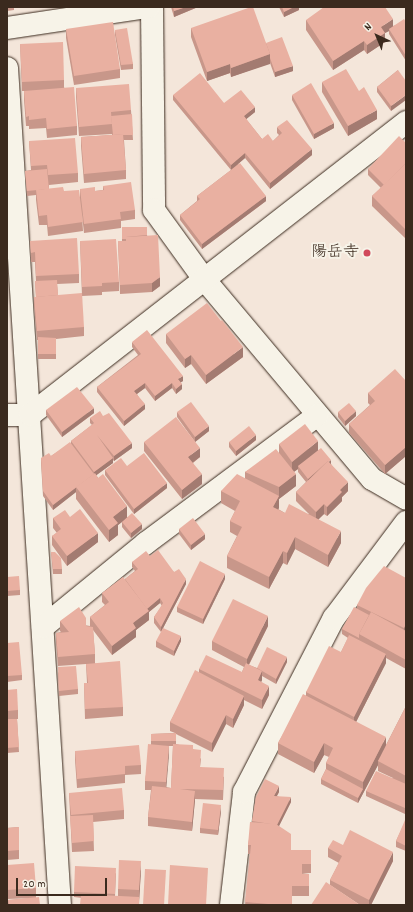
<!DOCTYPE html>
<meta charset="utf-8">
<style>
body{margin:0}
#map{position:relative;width:413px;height:912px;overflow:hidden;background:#f4e6da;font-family:Dekko,"Klee One",sans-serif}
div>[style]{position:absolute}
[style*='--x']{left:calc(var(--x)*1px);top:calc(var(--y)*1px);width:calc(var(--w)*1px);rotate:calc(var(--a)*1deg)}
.roads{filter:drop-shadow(0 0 1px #3b2a1e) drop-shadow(0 0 1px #3b2a1e)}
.street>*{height:22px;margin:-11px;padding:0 11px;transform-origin:11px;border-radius:11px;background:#f7f3e8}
.wall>*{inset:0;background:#c8978a}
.shaded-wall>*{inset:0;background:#a37b71}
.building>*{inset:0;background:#e9b0a1}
.dots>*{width:11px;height:11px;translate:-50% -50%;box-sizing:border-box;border:2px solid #f7f3e8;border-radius:50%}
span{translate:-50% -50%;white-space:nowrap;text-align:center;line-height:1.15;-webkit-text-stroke:4px #f7f3e8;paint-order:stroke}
.poi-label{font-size:16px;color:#3b2a1e}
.right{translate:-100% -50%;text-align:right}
.frame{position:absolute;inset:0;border:8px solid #3b2a1e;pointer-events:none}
.north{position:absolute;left:357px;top:16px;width:40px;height:40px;-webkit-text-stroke:3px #f7f3e8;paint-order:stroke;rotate:316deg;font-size:11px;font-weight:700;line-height:16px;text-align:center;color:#3b2a1e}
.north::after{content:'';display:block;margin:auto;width:14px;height:18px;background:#3b2a1e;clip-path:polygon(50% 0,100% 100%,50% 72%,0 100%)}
.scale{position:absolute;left:16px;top:878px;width:91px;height:18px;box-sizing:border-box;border:2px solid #3b2a1e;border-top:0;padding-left:5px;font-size:12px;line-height:14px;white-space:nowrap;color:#3b2a1e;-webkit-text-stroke:3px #f7f3e8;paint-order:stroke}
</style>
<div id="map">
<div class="roads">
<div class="street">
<div style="--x:152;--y:7;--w:203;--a:89.4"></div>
<div style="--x:154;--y:210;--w:85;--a:54.1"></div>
<div style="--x:204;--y:279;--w:261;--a:50"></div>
<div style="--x:372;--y:479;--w:39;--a:30"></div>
<div style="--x:7;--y:28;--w:143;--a:-8.5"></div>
<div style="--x:7;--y:68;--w:839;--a:86.38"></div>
<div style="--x:7;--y:415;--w:23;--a:0"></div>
<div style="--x:30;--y:415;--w:477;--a:-37.9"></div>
<div style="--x:43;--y:627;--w:133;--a:-39.2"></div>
<div style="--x:146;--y:543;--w:214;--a:-36.7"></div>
<div style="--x:231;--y:905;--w:114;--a:-83.4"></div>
<div style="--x:244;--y:792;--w:196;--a:-62.7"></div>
<div style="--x:334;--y:618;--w:120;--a:-53.1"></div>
</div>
</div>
<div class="wall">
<div style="clip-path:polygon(7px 7px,14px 7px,14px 10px,7px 11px)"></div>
<div style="clip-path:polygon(171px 7px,198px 7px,174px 17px)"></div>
<div style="clip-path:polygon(279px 7px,299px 7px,299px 10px,284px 17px)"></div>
<div style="clip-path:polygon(306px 20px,393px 26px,406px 22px,406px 61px,389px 34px,389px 31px,385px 33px,385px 42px,367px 54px,364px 50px,333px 70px,306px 30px)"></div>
<div style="clip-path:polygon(191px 28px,266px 43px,293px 71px,275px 77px,270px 63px,231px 77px,230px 73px,207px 81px,191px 37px)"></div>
<div style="clip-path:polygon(66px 29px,120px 69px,120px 78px,74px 85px,66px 38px)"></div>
<div style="clip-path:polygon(115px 30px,133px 64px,133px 69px,121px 70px,115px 35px)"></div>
<div style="clip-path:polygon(20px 44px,64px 80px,64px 87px,77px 126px,77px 135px,47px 138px,46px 128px,29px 129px,29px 126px,26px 126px,24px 100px,24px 91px,22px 91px)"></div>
<div style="clip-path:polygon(398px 70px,391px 111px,377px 92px,377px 87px)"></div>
<div style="clip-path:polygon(322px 82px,377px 119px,348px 136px,322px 92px)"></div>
<div style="clip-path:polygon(76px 88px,131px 110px,133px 140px,124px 140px,126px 170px,126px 179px,84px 183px,81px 146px,81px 137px,112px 135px,112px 130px,112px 134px,79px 136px,76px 97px)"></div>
<div style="clip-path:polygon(173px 95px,224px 103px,255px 112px,246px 119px,262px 139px,273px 141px,279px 135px,277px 133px,277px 127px,312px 155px,270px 189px,245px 158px,238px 164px,266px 201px,202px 249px,180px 220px,180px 215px,197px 201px,197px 196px,231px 170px,173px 100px)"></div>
<div style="clip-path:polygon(292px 95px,334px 128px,314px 139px,292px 100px)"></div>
<div style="clip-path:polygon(29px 141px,78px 173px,78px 182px,49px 185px,49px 189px,64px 191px,80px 197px,80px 189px,95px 191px,103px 190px,103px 186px,135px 210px,135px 219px,121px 221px,121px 228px,84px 233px,82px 215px,83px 231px,48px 236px,47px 225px,39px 225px,36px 200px,36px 195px,27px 196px,25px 171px,31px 170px)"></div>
<div style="clip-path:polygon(406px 143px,406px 239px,372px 206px,372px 196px,381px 188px,368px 175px,368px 169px)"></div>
<div style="clip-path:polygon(122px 227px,147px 235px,160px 286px,152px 292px,120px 294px,118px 241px,122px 241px)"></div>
<div style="clip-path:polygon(30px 241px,79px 274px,79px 283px,57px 284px,58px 295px,84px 327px,84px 336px,56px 339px,56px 359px,38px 359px,38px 340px,37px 340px,34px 306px,34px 297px,36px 297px,35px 281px,36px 281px,35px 262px,31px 262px)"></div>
<div style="clip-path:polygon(80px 241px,119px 282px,119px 291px,102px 292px,102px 295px,82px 296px)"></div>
<div style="clip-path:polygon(166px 334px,243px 357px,206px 384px,191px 364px,185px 368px,166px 343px)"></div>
<div style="clip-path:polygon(132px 342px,183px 381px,181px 382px,182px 389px,176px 394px,172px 388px,155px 401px,145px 388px,137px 394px,145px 409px,124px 426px,97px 392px,97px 387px,138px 355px,132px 347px)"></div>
<div style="clip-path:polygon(406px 381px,406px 456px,385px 474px,349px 433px,349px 424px,370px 405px,368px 403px,368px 393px)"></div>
<div style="clip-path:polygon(46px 410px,94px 413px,62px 437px,46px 415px)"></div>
<div style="clip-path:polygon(177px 412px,209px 431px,195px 442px,177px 417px)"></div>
<div style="clip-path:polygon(338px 412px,356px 416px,345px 426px,338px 417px)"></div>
<div style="clip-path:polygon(103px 416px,132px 448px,114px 461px,113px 460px,113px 463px,96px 475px,127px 517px,142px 529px,131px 538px,122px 527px,122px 522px,118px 525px,118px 535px,109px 542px,76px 499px,76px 492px,53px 510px,43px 496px,41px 463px,41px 458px,51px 456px,71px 443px,71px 441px,92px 425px,90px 423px,90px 418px)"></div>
<div style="clip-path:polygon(256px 440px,236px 456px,229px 447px,229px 442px)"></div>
<div style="clip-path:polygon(144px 442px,200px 457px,193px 463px,202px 484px,182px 499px,144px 451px)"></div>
<div style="clip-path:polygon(evenodd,279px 444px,318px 450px,331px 464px,348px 491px,342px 497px,342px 501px,327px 516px,324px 514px,318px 519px,341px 543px,328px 567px,295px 549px,287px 565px,283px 563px,269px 589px,227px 568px,227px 556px,237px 536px,230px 532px,230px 521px,235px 511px,221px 503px,221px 491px,245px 478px,245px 472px,279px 453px,279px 444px,298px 469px,298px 472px,306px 482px,296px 492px,296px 501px,309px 514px,285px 513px,278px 509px,279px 508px,279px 499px,296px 486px,294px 472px,298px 469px)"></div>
<div style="clip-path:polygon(127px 466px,167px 488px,134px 514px,105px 475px,105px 470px)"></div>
<div style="clip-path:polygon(70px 517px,98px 542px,67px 566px,52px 545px,52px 536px,57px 533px,53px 528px,53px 518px)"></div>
<div style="clip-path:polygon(179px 529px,205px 539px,191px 550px,179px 534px)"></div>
<div style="clip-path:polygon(51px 552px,62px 569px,62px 574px,53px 574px)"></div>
<div style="clip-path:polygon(150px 556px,174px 572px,186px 584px,161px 632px,154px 623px,154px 617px,162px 606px,160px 603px,149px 612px,149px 620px,136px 630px,136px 637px,112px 655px,93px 630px,95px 654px,95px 663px,123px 707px,123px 716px,85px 719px,84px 683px,87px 683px,86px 664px,58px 666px,56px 642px,56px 633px,61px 632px,60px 631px,60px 621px,90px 626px,90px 617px,105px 605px,102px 602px,102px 593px,125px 579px,135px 571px,132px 567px,132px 562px)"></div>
<div style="clip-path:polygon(7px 577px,20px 590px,20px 595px,7px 596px)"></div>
<div style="clip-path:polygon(406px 578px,406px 629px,405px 631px,406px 631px,406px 669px,386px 658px,386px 663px,356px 722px,386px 745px,406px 706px,406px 812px,405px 814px,366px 796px,366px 791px,393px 778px,378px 771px,378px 765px,358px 803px,321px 784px,321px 779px,326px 769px,326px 763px,329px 757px,324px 755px,314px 773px,278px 754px,278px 743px,306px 695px,306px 692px,341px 652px,348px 638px,342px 634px,342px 629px,357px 609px,357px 605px)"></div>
<div style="clip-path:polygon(225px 579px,203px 624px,177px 612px,177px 607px)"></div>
<div style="clip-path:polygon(evenodd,268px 626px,249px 665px,257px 668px,287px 662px,276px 684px,262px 676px,262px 680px,261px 682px,269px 695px,262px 709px,244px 700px,244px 705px,233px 728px,226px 724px,212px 752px,176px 734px,176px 744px,193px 749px,201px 759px,200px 767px,224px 777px,223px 800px,195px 799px,192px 831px,148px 826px,148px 817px,151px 790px,145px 790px,145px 781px,151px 744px,151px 734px,175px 733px,170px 731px,170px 722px,199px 672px,199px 669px,242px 672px,244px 667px,212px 650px,212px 641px,268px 626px,169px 746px,173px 746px,171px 788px,166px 787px,169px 746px)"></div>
<div style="clip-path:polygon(156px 641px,181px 641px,174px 656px,156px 647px)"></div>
<div style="clip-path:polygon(7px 643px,22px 675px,22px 680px,7px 682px)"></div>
<div style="clip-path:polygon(58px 672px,78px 689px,78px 694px,59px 696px)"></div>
<div style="clip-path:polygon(7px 690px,18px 710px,18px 719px,17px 719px,19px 752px,7px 753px)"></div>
<div style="clip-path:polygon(75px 751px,141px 765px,141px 774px,125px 775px,125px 783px,77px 788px,75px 760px)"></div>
<div style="clip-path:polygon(279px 792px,277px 796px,291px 802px,279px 826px,291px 850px,311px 850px,311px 873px,302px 873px,309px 874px,309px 896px,292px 896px,292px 905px,245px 905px,250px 854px,248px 854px,248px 845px,252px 822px,256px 797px)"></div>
<div style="clip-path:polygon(69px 793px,124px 810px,124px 819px,93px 822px,94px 851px,72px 852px)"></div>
<div style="clip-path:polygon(221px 811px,218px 835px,200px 833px,200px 828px)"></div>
<div style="clip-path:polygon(406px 820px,406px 851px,396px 847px,396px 841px)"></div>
<div style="clip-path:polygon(19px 827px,19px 859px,7px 860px,7px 828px)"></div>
<div style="clip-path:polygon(343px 845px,393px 861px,371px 905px,360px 905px,330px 885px,330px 880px,339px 863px,328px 857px,328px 848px)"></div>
<div style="clip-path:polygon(7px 865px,36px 888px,36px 898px,40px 905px,8px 905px,8px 900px,35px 898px,7px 899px)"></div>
<div style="clip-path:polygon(141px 870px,139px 905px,74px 897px,74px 892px,116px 873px,115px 896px,118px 896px,118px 889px)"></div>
</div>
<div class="shaded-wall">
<div style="clip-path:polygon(186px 7px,198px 7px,174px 17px,174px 11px)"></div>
<div style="clip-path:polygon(294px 7px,299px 7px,299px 10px,284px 17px,284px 12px)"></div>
<div style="clip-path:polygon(393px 19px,393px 28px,389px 29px,389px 31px,385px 33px,385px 42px,367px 54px,367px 45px,381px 27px)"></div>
<div style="clip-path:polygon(364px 41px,364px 50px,333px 70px,333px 61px)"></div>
<div style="clip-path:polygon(270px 54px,270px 64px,231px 77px,231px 68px)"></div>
<div style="clip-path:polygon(230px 64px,230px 73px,207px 81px,207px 72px)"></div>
<div style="clip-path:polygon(293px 66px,293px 71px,275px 77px,275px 72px)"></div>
<div style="clip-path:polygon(406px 95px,406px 100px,391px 111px,391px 106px)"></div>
<div style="clip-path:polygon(255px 107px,255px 112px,244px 121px,244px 116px)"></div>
<div style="clip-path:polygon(377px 110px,377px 119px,348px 136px,348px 126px)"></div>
<div style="clip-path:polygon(334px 123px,334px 128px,314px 139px,314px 134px)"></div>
<div style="clip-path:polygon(312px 149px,312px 155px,270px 189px,270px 183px)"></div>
<div style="clip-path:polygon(245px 153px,245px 158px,231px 170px,231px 165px)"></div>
<div style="clip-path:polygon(266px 196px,266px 201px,202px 249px,202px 244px)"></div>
<div style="clip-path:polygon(160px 277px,160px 286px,152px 292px,152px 283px)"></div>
<div style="clip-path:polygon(243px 347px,243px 357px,206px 384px,206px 375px)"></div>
<div style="clip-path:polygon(191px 355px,191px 364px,185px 368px,185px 359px)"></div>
<div style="clip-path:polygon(183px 376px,183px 381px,178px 384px,178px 379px)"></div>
<div style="clip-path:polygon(145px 383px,145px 388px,134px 396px,134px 391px)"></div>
<div style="clip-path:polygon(172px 383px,172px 388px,155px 401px,155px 396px)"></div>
<div style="clip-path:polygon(182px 384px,182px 389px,176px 394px,176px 389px)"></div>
<div style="clip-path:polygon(145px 404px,145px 409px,124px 426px,124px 421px)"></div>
<div style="clip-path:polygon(94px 408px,94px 413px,62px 437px,62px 432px)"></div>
<div style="clip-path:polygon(356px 411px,356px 416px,345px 426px,345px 421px)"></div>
<div style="clip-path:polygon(209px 426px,209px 431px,195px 442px,195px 437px)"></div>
<div style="clip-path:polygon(256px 435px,256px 440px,236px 456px,236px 451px)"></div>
<div style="clip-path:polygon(318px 441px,318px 453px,298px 466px,298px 469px,292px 473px,292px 462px)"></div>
<div style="clip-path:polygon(132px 443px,132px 448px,114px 461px,114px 456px)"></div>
<div style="clip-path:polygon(406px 447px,406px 456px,385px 474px,385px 465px)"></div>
<div style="clip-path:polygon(200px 448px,200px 457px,188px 466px,188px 457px)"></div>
<div style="clip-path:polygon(113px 458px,113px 463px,94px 477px,94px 472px)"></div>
<div style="clip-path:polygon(331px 460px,331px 465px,308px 484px,308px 479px)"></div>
<div style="clip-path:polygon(202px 474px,202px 484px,182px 499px,182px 490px)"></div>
<div style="clip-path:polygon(296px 474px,296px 486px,279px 499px,279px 487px)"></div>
<div style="clip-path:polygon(348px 482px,348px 491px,342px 497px,342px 501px,327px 516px,327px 507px,340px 490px)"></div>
<div style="clip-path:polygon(167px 483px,167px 488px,134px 514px,134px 509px)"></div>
<div style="clip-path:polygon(76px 487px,76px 492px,53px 510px,53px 505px)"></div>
<div style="clip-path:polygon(279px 496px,279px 508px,273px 519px,273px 507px)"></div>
<div style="clip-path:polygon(324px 504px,324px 514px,316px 522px,316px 512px)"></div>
<div style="clip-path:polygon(127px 506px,127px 518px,118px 525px,118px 535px,109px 542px,109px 530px,113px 517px)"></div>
<div style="clip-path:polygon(142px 524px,142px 529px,131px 538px,131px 533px)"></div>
<div style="clip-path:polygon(341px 531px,341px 543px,328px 567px,328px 555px)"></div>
<div style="clip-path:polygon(98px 533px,98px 542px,67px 566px,67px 556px)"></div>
<div style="clip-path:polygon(205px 534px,205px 539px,191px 550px,191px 545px)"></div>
<div style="clip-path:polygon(295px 537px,295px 549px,287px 565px,287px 553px)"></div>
<div style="clip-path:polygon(283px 551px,283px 563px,269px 589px,269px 577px)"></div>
<div style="clip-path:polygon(225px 574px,225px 579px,203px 624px,203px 619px)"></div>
<div style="clip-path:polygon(186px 579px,186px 584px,161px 632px,161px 627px)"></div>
<div style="clip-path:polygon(160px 598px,160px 603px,149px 612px,149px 620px,136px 630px,136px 637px,112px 655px,112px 646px,145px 610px)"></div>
<div style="clip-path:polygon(268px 616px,268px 626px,247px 668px,247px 659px)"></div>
<div style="clip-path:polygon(406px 624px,406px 629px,404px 634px,404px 628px)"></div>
<div style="clip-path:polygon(181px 636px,181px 641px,174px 656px,174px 651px)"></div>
<div style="clip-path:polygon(386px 654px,386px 663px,354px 726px,354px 717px)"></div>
<div style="clip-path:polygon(287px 657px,287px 662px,276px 684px,276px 679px)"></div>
<div style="clip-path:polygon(262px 671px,262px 680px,258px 689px,258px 680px)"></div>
<div style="clip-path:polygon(269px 686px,269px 695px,262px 709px,262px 700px)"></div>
<div style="clip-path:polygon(244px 696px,244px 705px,233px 728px,233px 719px)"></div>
<div style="clip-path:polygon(226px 715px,226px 724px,212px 752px,212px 743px)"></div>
<div style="clip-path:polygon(386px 737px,386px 749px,378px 761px,378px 765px,358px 803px,358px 798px,363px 789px,363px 782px)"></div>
<div style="clip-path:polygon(324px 743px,324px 755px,314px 773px,314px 762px)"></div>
<div style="clip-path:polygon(169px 746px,169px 755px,166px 791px,166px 782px)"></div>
<div style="clip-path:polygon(279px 786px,279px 792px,274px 801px,274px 796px)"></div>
<div style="clip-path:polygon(195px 791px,195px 800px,192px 831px,192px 822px)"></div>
<div style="clip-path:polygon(291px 797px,291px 802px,277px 830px,277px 825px)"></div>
<div style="clip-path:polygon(221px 805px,221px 811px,218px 835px,218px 830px)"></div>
<div style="clip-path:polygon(393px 852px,393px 861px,371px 905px,369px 905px,369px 900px)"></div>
<div style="clip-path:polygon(141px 861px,141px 870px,139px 900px,139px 890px)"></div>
</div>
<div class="building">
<div style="clip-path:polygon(173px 7px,186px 7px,174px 11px)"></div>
<div style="clip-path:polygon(251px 7px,253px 7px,270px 54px,231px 68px,230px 64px,207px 72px,191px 28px)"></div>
<div style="clip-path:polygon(282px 7px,294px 7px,284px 12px)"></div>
<div style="clip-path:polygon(324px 7px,385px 7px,393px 19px,381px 27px,385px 33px,367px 45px,364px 41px,333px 61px,306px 20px)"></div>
<div style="clip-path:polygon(404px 19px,406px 22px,406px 56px,389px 29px)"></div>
<div style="clip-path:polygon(113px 22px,120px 69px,74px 76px,66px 29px)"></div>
<div style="clip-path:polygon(127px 28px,133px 64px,121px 65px,115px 30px)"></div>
<div style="clip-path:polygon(282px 37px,293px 66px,275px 72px,270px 58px,270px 54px,266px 43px)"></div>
<div style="clip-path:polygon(63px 42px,64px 80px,22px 82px,20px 44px)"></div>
<div style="clip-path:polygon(346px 69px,359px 91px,364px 87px,377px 110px,348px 126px,322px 82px)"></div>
<div style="clip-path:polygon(398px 70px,406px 81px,406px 95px,391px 106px,377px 87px)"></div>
<div style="clip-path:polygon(200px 73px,224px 103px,241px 90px,255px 107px,244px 116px,262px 139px,268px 134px,273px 141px,282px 133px,277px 127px,287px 120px,312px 149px,270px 183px,245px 153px,231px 165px,173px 95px)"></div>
<div style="clip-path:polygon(311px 83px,334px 123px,314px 134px,292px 95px)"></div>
<div style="clip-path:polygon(129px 84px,131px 110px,111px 112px,112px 124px,79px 127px,76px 88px)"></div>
<div style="clip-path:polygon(74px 87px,77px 126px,47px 129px,46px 118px,29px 120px,29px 116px,26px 117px,24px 91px)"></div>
<div style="clip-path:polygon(132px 114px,133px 135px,123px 135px,123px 134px,113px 135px,111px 116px)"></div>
<div style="clip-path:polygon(123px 134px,126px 170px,84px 174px,81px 137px)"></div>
<div style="clip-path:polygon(399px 136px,406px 143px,406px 163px,384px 185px,368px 169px)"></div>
<div style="clip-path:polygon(75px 138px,78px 173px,48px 175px,47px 165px,31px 166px,29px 141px)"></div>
<div style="clip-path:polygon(240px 163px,266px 196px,202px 244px,180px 215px,200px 199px,197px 196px)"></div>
<div style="clip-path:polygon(406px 163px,406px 230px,372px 196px)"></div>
<div style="clip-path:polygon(47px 169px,49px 189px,27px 191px,25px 171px)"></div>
<div style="clip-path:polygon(131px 182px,135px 210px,120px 212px,121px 219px,84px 224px,80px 189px,95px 187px,95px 191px,104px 190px,103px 186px)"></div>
<div style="clip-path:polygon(63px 187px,64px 191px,79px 190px,83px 222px,48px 227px,47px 215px,39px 216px,36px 190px)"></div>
<div style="clip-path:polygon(122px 227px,147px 227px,147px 235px,126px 237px,126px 239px,122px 239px)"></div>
<div style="clip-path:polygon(158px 235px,160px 277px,152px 283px,120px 285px,118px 241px,126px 241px,126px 237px)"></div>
<div style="clip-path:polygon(77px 238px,79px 274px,36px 276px,35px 252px,31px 253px,30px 241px)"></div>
<div style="clip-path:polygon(116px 239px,119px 282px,102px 283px,102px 286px,82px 287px,80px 241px)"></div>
<div style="clip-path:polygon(57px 280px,58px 295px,36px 297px,35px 281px)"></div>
<div style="clip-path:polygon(82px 293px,84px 327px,37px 331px,34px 297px)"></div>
<div style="clip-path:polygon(207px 303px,221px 321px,222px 320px,243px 347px,206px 375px,191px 355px,185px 359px,166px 334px)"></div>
<div style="clip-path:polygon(147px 330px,183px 376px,178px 379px,182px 384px,176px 389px,172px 383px,155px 396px,145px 383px,134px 391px,145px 404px,124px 421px,97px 387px,141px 354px,132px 342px)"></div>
<div style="clip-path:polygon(38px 337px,56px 338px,56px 354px,38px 354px)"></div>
<div style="clip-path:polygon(395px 369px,406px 381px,406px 447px,385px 465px,349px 424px,375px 401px,368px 393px)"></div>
<div style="clip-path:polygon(77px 387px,94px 408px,62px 432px,46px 410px)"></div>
<div style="clip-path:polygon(191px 402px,209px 426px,195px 437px,177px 412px)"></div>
<div style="clip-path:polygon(349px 403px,356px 411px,345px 421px,338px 412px)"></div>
<div style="clip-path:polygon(100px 411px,103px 416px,109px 413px,132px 443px,114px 456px,97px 435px,113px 458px,94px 472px,71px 441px,94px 423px,90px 418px)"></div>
<div style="clip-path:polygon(176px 417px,200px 448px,188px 457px,202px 474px,182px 490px,144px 442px)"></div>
<div style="clip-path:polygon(305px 424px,318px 441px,292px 462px,279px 444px)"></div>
<div style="clip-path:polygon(249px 426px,256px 435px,236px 451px,229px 442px)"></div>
<div style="clip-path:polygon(70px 442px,94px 474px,53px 505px,43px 491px,41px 458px,49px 453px,51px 456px)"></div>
<div style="clip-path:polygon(321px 448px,331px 460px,328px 462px,328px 461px,308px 479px,298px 466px)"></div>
<div style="clip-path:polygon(276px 449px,296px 474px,279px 487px,245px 472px)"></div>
<div style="clip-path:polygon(144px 453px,167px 483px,134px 509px,105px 470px,121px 458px,127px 466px)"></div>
<div style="clip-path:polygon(328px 461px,348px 482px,340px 490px,342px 492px,327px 507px,324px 504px,316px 512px,296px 492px)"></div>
<div style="clip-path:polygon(95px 473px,98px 478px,103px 474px,127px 506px,113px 517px,118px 523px,109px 530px,76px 487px)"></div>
<div style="clip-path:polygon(237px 474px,279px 496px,273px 507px,285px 513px,289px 504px,341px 531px,328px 555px,295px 537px,287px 553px,283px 551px,269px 577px,227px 556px,242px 527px,230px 521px,240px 501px,221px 491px)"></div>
<div style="clip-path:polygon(80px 509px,98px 533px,67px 556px,52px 536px,61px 529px,53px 518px,65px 510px,70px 517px)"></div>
<div style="clip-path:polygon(132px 513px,142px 524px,131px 533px,122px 522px)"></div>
<div style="clip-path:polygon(193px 518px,205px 534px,191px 545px,179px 529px)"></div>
<div style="clip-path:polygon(158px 550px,174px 572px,179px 569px,186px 579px,161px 627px,154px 617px,163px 603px,160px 598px,147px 609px,125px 579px,138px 569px,132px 562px,146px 551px,150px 556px)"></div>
<div style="clip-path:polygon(51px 552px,55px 552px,61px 558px,62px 569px,53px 569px)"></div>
<div style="clip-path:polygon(200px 561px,225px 574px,203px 619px,177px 607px)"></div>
<div style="clip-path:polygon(384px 566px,406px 578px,406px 624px,404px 628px,357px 605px,366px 588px)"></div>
<div style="clip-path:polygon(19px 576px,20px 590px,7px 591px,7px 577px)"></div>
<div style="clip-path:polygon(123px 577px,149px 611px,133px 623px,136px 628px,112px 646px,90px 617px,109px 602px,102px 593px)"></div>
<div style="clip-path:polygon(233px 599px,268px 616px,247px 659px,212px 641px)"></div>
<div style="clip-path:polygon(79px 607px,86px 618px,86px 626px,93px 627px,95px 654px,58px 657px,56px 633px,69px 632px,60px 621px)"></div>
<div style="clip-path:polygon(354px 607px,369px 615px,359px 634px,359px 638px,342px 629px)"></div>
<div style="clip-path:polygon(371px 612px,406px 631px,406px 660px,359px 634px)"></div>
<div style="clip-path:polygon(163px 628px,181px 636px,174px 651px,156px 641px)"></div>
<div style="clip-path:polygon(349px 635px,386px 654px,354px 717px,306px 692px,329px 646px,341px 652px)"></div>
<div style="clip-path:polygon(19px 642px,22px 675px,7px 676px,7px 643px)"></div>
<div style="clip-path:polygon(267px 647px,287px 657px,276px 679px,257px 668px)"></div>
<div style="clip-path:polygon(206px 655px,242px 672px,246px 663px,262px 671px,258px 680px,269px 686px,262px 700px,199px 669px)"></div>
<div style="clip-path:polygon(120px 661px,123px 707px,85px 709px,84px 683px,88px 683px,86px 664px)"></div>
<div style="clip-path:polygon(76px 666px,78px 689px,59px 691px,58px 667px)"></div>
<div style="clip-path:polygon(195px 670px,244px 696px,233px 719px,226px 715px,212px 743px,170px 722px)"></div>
<div style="clip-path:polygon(17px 689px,18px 710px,7px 711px,7px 690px)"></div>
<div style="clip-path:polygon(303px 694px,386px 737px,363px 782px,326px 763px,333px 748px,324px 743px,314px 762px,278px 743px)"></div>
<div style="clip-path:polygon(406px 706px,406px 776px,378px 761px)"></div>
<div style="clip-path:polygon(7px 719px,17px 719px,19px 747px,7px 748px)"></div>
<div style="clip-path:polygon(176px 733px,176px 741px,151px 741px,151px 734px)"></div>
<div style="clip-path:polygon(148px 744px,169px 746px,166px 782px,145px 781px)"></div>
<div style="clip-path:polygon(173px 744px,193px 745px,193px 749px,201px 750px,200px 767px,224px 768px,223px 790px,180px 789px,195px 791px,192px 822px,148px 817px,152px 786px,171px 788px)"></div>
<div style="clip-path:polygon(139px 745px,141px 765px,125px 766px,125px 774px,77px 779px,75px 751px)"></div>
<div style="clip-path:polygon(326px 769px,363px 789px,358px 798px,321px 779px)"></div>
<div style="clip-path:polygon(376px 771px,406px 784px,406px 807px,405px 808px,366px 791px)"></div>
<div style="clip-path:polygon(265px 779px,279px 786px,274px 796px,291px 797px,277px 825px,252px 821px,256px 797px)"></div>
<div style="clip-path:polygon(122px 788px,124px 810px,71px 815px,69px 793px)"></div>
<div style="clip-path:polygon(203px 803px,221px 805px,218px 830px,200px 828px)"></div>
<div style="clip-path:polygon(93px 815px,94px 841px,72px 843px,70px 816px)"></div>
<div style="clip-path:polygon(405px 820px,406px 820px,406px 846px,396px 841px)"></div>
<div style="clip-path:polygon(250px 822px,276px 824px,291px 834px,291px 850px,311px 850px,311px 864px,302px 864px,302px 874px,309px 874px,309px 886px,292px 886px,292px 905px,279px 905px,245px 902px,251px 845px,248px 845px)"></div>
<div style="clip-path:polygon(19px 827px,19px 850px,7px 851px,7px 828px)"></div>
<div style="clip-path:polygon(350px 830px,393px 852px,369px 900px,330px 880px,342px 856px,328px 848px,333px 840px,343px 845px)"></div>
<div style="clip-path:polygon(119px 860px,141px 861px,139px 890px,118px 889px)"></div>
<div style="clip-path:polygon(34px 863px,36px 888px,7px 890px,7px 865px)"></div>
<div style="clip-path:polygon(170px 865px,208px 868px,206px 905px,168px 905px)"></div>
<div style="clip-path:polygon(75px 866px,116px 868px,115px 894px,74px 892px)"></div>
<div style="clip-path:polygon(145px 869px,166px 870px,164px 905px,143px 905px)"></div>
<div style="clip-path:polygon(326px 882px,360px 905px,311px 905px)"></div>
<div style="clip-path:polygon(81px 894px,139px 897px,139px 905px,80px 905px)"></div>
<div style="clip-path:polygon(39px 897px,40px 905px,9px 905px,8px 900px)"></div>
</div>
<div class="dots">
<div style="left:367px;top:253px;background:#d1495b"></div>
</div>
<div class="poi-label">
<span class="right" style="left:359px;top:253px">陽岳寺</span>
</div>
<div class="frame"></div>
<div class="north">N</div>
<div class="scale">20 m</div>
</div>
